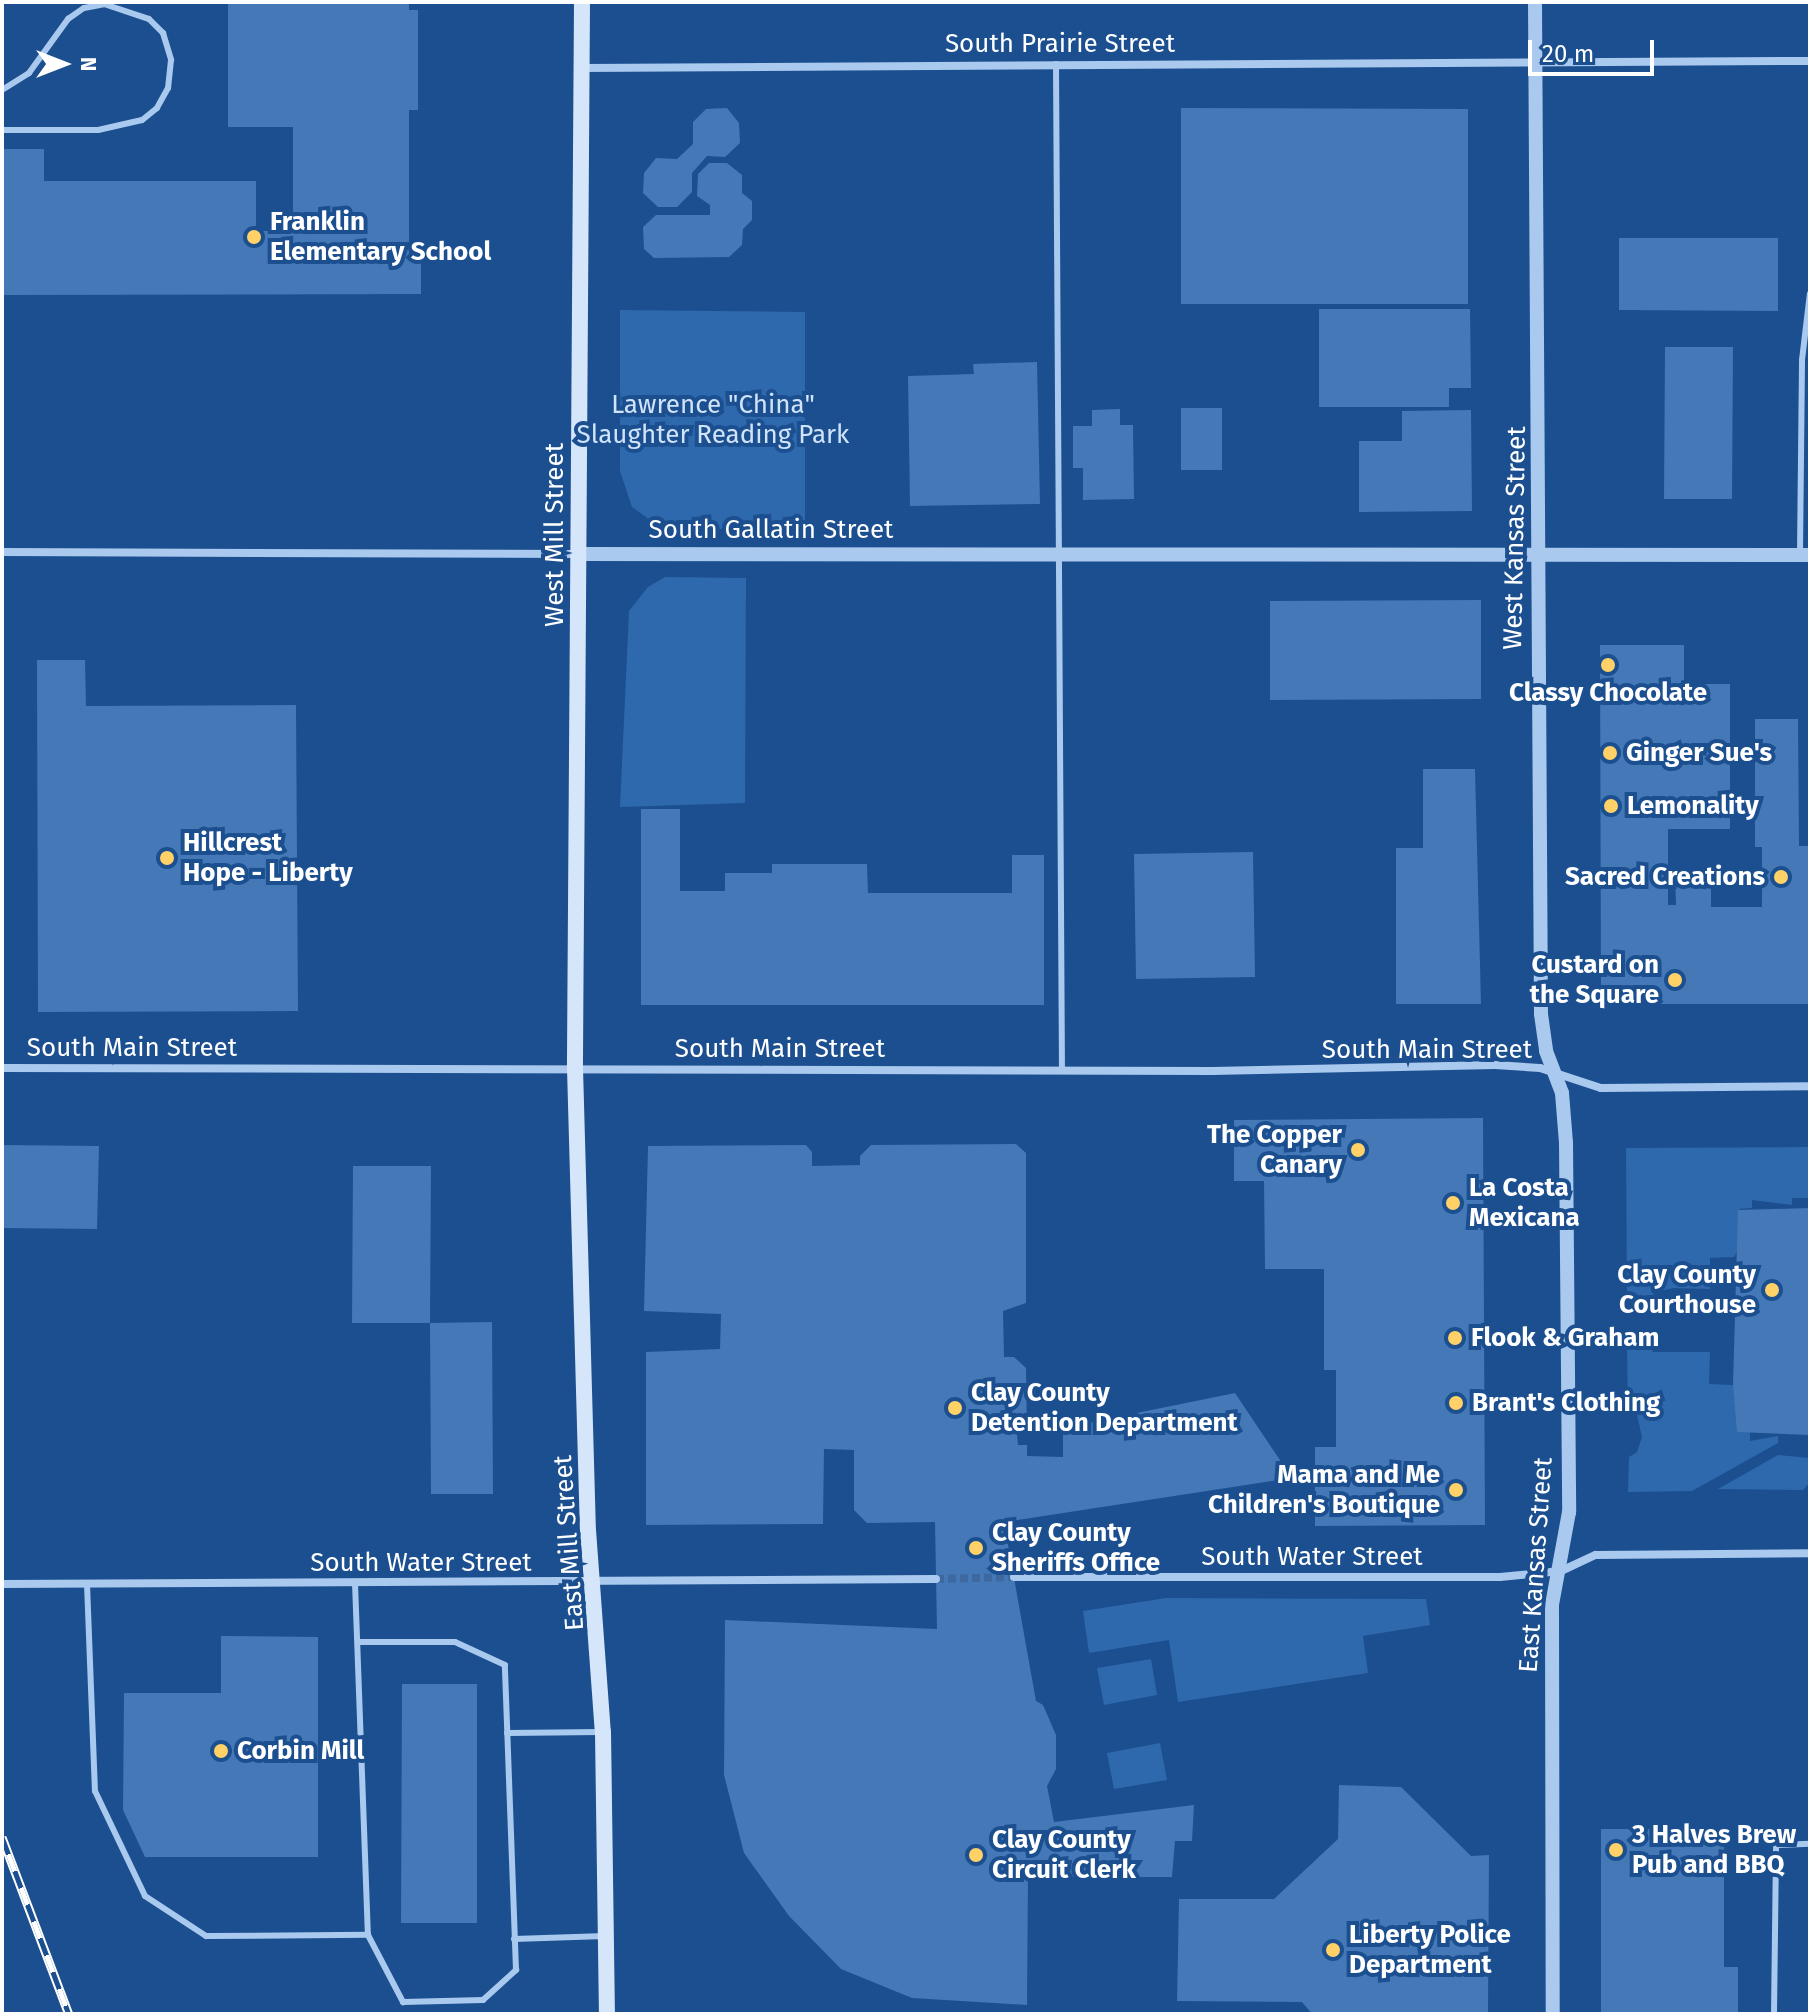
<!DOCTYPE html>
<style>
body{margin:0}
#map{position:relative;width:1812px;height:2016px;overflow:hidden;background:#1b4f8f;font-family:"Fira Sans",sans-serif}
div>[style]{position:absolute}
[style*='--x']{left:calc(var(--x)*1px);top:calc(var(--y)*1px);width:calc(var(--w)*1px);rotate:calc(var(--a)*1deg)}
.green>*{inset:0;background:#2e69ad}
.building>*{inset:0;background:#4478b7}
.minor-tunnel>*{height:8px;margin-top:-4px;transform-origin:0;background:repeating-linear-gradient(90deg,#3d69a0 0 8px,transparent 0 12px)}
.service>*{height:6px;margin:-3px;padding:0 3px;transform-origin:3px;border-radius:3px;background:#a9c9ee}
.minor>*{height:8px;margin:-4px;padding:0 4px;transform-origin:4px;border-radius:4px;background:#a9c9ee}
.tertiary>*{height:14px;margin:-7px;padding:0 7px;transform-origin:7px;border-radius:7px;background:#a9c9ee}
.secondary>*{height:16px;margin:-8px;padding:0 8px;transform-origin:8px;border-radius:8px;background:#d6e6fa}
.rail>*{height:9px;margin-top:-4.5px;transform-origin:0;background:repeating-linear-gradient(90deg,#1b4f8f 0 18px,#fff 0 36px);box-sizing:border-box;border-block:2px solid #fff}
.dots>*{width:22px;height:22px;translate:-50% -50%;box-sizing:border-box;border:4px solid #1b4f8f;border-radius:50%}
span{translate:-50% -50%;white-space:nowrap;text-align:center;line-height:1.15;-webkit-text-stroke:8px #1b4f8f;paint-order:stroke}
.street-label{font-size:26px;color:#fff}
.poi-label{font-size:26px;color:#fff;font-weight:700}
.left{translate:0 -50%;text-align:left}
.right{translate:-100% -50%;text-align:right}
.park-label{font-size:26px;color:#cfe3fa}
.frame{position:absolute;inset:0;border:4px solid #fff;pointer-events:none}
.north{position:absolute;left:24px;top:24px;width:80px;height:80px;-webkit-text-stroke:6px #1b4f8f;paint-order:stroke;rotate:90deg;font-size:22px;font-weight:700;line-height:32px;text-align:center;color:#fff}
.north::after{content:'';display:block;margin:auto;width:28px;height:36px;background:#fff;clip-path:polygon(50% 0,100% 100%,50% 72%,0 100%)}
.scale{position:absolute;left:1528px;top:40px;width:126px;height:36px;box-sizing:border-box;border:4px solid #fff;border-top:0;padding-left:10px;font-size:24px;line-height:28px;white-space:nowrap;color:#fff;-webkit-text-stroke:6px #1b4f8f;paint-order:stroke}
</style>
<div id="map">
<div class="green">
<div style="clip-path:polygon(620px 310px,805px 312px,805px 529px,674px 529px,657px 525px,632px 507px,620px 471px)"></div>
<div style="clip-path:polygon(665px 577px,746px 578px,745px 803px,620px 807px,629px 611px,648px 587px)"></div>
<div style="clip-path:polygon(1810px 1147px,1810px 1198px,1792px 1198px,1792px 1205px,1752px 1200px,1752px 1208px,1739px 1209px,1738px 1250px,1734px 1257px,1710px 1258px,1710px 1289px,1674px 1288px,1654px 1292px,1652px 1298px,1627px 1298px,1626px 1148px)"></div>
<div style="clip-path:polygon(1627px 1346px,1650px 1346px,1653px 1352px,1710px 1352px,1709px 1384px,1733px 1385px,1737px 1395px,1737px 1432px,1750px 1432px,1750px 1441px,1778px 1436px,1778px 1443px,1692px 1491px,1628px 1492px,1629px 1457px,1637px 1452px,1642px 1437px,1637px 1415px,1628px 1412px)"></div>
<div style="clip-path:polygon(1778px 1455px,1809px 1458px,1810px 1482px,1803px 1490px,1718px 1489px)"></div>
<div style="clip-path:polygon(1166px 1598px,1426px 1599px,1430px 1625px,1363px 1636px,1368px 1673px,1178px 1702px,1169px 1640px,1089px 1653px,1083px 1611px)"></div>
<div style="clip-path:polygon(1151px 1659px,1157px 1695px,1104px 1705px,1097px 1668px)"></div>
<div style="clip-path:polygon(1160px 1743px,1167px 1780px,1114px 1789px,1107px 1753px)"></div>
</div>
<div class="building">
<div style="clip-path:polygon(228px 2px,409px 2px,409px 10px,418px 10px,418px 110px,409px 110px,409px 257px,421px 257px,421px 294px,2px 295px,2px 149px,44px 149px,44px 181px,256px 181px,256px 231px,293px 231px,293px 127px,228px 127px)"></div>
<div style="clip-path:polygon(727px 108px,739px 123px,740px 143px,725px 157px,707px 156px,692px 173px,692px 192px,677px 207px,658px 207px,643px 193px,644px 173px,656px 158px,677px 159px,693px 144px,693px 122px,706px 109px)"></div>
<div style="clip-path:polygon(1181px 108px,1468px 109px,1468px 304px,1181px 304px)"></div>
<div style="clip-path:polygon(709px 163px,727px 163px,742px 175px,742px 193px,752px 201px,752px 220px,743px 229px,742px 245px,729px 257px,654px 258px,644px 249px,643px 227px,656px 215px,710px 215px,710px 205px,697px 196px,698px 174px)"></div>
<div style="clip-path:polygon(1619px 238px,1778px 238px,1778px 311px,1619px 310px)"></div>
<div style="clip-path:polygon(1319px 309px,1470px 309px,1471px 388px,1449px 388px,1449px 407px,1319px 407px)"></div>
<div style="clip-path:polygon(1665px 347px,1733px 347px,1732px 499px,1664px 499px)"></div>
<div style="clip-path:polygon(1037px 362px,1040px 504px,910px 506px,908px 376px,974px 374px,973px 364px)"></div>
<div style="clip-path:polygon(1181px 408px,1222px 408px,1222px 470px,1181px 470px)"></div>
<div style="clip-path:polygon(1120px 409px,1120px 425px,1133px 425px,1134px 499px,1083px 500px,1083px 468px,1073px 468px,1073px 426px,1092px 426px,1092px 410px)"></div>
<div style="clip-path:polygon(1471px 410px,1472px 511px,1359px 512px,1359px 441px,1402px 441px,1402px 411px)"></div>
<div style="clip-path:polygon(1481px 600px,1481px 699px,1270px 700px,1270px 601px)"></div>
<div style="clip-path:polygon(1600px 645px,1684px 645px,1684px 684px,1730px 684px,1730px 829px,1668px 829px,1668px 905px,1676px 905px,1675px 874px,1711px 874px,1711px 907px,1762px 907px,1762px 847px,1755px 847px,1755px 719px,1798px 719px,1799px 846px,1810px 846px,1810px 1004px,1601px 1004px)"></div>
<div style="clip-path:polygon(37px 660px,85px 660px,86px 706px,296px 705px,298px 1011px,38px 1012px)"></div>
<div style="clip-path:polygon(1423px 769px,1475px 769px,1481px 1004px,1396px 1004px,1396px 848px,1423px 848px)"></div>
<div style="clip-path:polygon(641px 809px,680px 809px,680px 891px,725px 891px,725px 873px,772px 873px,772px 864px,867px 864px,868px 893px,1012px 893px,1012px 855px,1044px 855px,1044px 1005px,641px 1005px)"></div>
<div style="clip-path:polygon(1253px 852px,1255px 977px,1136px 979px,1134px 854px)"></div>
<div style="clip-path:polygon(1483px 1118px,1485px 1525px,1315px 1526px,1315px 1447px,1336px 1447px,1336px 1370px,1324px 1370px,1324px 1269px,1265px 1269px,1264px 1181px,1234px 1181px,1234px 1120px)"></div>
<div style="clip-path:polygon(1016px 1144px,1026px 1153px,1026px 1303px,1003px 1311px,1004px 1357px,1014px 1357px,1026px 1368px,1027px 1434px,1017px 1434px,1018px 1445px,1027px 1445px,1027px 1456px,1063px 1457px,1063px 1428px,1235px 1393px,1292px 1478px,1004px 1522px,1036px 1701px,1043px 1705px,1056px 1735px,1056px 1769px,1047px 1786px,1054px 1822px,1194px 1805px,1192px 1841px,1175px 1841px,1172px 1877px,1028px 1877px,1027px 2005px,912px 1998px,841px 1969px,789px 1916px,744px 1853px,724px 1775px,725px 1620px,937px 1629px,935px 1522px,867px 1523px,854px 1510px,854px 1450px,824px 1449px,823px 1524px,646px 1525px,646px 1352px,720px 1349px,721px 1314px,644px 1311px,648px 1146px,806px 1145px,812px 1152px,812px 1166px,860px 1165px,860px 1156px,871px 1145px)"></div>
<div style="clip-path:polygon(2px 1145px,99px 1146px,97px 1229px,2px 1228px)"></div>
<div style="clip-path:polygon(353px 1166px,431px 1166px,430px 1323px,352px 1323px)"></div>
<div style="clip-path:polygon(1810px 1208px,1810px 1435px,1737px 1432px,1733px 1385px,1738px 1210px)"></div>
<div style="clip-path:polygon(492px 1322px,493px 1494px,431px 1494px,430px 1323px)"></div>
<div style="clip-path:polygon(221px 1636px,318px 1637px,318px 1857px,145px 1857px,123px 1810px,124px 1693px,221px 1693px)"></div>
<div style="clip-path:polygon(402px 1684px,477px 1684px,477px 1923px,401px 1923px)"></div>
<div style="clip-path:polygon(1339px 1785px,1401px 1787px,1471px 1856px,1489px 1855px,1488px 2014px,1312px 2014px,1302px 2002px,1177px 2001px,1179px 1899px,1274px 1899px,1338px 1839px)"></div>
<div style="clip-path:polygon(1601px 1829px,1724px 1829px,1724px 1967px,1738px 1967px,1738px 2014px,1601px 2014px)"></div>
</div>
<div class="minor-tunnel">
<div style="--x:936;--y:1579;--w:78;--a:-1.5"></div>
</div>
<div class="service">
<div style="--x:1056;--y:64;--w:1006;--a:89.66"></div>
<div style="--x:2;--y:90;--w:32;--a:-32"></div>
<div style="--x:29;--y:73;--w:67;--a:-54.2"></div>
<div style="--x:68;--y:19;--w:19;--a:-35"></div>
<div style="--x:84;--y:8;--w:20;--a:-11"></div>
<div style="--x:104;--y:4;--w:47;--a:18.4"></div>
<div style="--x:149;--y:19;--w:20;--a:45"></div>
<div style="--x:163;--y:33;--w:28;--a:73"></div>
<div style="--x:171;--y:60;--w:28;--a:96"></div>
<div style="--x:168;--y:88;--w:23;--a:119"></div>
<div style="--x:157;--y:108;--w:19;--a:141"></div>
<div style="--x:142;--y:120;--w:45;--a:167.2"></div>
<div style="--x:98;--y:130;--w:96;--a:180"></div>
<div style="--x:1800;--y:553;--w:193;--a:-89.4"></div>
<div style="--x:1802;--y:360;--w:67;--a:-83.2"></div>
<div style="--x:355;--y:1583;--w:352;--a:87.9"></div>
<div style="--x:368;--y:1935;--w:76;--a:62.4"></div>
<div style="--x:403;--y:2002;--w:80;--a:-1.4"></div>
<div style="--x:483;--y:2000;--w:45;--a:-42.3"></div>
<div style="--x:516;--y:1970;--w:305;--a:-92.1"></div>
<div style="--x:505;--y:1665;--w:55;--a:-155.3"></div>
<div style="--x:455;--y:1642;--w:97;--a:180"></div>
<div style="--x:87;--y:1584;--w:207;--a:87.8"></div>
<div style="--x:95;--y:1791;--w:116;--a:64.5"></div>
<div style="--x:145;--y:1896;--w:73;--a:33.3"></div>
<div style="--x:206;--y:1936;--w:162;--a:-0.4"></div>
<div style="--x:507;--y:1733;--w:93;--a:-0.6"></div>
<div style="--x:514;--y:1939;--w:91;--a:-1.9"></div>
<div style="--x:1774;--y:2014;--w:169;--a:-89.3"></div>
<div style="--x:1776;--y:1845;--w:34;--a:-2"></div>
</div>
<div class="minor">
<div style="--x:582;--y:68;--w:1228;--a:-0.33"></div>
<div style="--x:2;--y:552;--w:576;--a:0.2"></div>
<div style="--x:2;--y:1068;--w:1210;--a:0.14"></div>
<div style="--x:1212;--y:1071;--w:283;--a:-1.2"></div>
<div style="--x:1495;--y:1065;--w:45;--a:3.8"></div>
<div style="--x:1540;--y:1068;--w:64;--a:18.2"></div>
<div style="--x:1601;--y:1088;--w:209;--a:-0.5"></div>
<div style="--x:1014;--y:1577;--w:486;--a:0"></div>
<div style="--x:1500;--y:1577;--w:61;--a:-5.6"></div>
<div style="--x:1561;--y:1571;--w:38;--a:-25"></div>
<div style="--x:1596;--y:1555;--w:214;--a:-0.5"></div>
<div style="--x:2;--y:1584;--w:934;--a:-0.31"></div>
</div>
<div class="tertiary">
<div style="--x:1535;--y:2;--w:1012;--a:89.66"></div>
<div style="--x:1541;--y:1014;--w:37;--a:82"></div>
<div style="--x:1546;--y:1051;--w:45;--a:69.1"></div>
<div style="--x:1562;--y:1093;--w:50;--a:85.4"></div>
<div style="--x:1566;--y:1143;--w:369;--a:89.5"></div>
<div style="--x:1569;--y:1512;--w:95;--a:100.4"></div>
<div style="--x:1552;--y:1605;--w:409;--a:89.9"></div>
<div style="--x:578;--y:554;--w:1232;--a:0.05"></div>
</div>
<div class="secondary">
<div style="--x:582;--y:2;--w:1066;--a:90.38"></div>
<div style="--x:575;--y:1068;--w:462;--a:88.4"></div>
<div style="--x:588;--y:1530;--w:203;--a:85.8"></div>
<div style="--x:603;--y:1732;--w:282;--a:89.2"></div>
</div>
<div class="rail">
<div style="--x:2;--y:1837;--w:189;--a:69.3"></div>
</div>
<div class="dots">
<div style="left:254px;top:237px;background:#ffd166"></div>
<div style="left:1608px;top:665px;background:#ffd166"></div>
<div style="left:1610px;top:753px;background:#ffd166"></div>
<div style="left:1611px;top:806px;background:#ffd166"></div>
<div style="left:167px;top:858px;background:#ffd166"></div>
<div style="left:1781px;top:877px;background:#ffd166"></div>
<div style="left:1675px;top:980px;background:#ffd166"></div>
<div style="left:1358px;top:1150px;background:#ffd166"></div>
<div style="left:1453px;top:1203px;background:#ffd166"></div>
<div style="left:1772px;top:1290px;background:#ffd166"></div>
<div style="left:1455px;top:1338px;background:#ffd166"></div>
<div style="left:1456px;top:1403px;background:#ffd166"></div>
<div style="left:955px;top:1408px;background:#ffd166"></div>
<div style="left:1456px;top:1490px;background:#ffd166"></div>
<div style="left:976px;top:1548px;background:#ffd166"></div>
<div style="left:221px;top:1751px;background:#ffd166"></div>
<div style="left:1616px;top:1850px;background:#ffd166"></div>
<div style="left:976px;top:1855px;background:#ffd166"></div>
<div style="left:1333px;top:1950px;background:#ffd166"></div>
</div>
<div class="street-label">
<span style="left:1060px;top:44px">South Prairie Street</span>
<span style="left:771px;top:530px">South Gallatin Street</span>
<span style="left:555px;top:535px;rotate:-90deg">West Mill Street</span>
<span style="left:1515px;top:538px;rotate:-89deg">West Kansas Street</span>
<span style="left:132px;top:1048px">South Main Street</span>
<span style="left:780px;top:1049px">South Main Street</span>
<span style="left:1427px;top:1050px">South Main Street</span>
<span style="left:569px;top:1543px;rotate:-94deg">East Mill Street</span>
<span style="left:1312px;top:1557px">South Water Street</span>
<span style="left:421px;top:1563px">South Water Street</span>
<span style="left:1536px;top:1565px;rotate:-86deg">East Kansas Street</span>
</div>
<div class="poi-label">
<span class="left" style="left:270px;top:237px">Franklin<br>Elementary School</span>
<span style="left:1608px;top:693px">Classy Chocolate</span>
<span class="left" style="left:1626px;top:753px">Ginger Sue's</span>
<span class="left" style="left:1627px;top:806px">Lemonality</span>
<span class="left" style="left:183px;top:858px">Hillcrest<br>Hope - Liberty</span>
<span class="right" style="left:1765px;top:877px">Sacred Creations</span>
<span class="right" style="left:1659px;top:980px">Custard on<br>the Square</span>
<span class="right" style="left:1342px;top:1150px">The Copper<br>Canary</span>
<span class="left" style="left:1469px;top:1203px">La Costa<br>Mexicana</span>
<span class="right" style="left:1756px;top:1290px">Clay County<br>Courthouse</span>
<span class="left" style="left:1471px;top:1338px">Flook &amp; Graham</span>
<span class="left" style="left:971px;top:1408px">Clay County<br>Detention Department</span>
<span class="left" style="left:1472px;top:1403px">Brant's Clothing</span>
<span class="right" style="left:1440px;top:1490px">Mama and Me<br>Children's Boutique</span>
<span class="left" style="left:992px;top:1548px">Clay County<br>Sheriffs Office</span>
<span class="left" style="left:237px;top:1751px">Corbin Mill</span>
<span class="left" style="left:1632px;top:1850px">3 Halves Brew<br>Pub and BBQ</span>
<span class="left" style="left:992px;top:1855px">Clay County<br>Circuit Clerk</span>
<span class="left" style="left:1349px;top:1950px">Liberty Police<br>Department</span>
</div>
<div class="park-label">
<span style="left:713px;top:420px">Lawrence "China"<br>Slaughter Reading Park</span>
</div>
<div class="frame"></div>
<div class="north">N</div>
<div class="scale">20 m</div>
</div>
